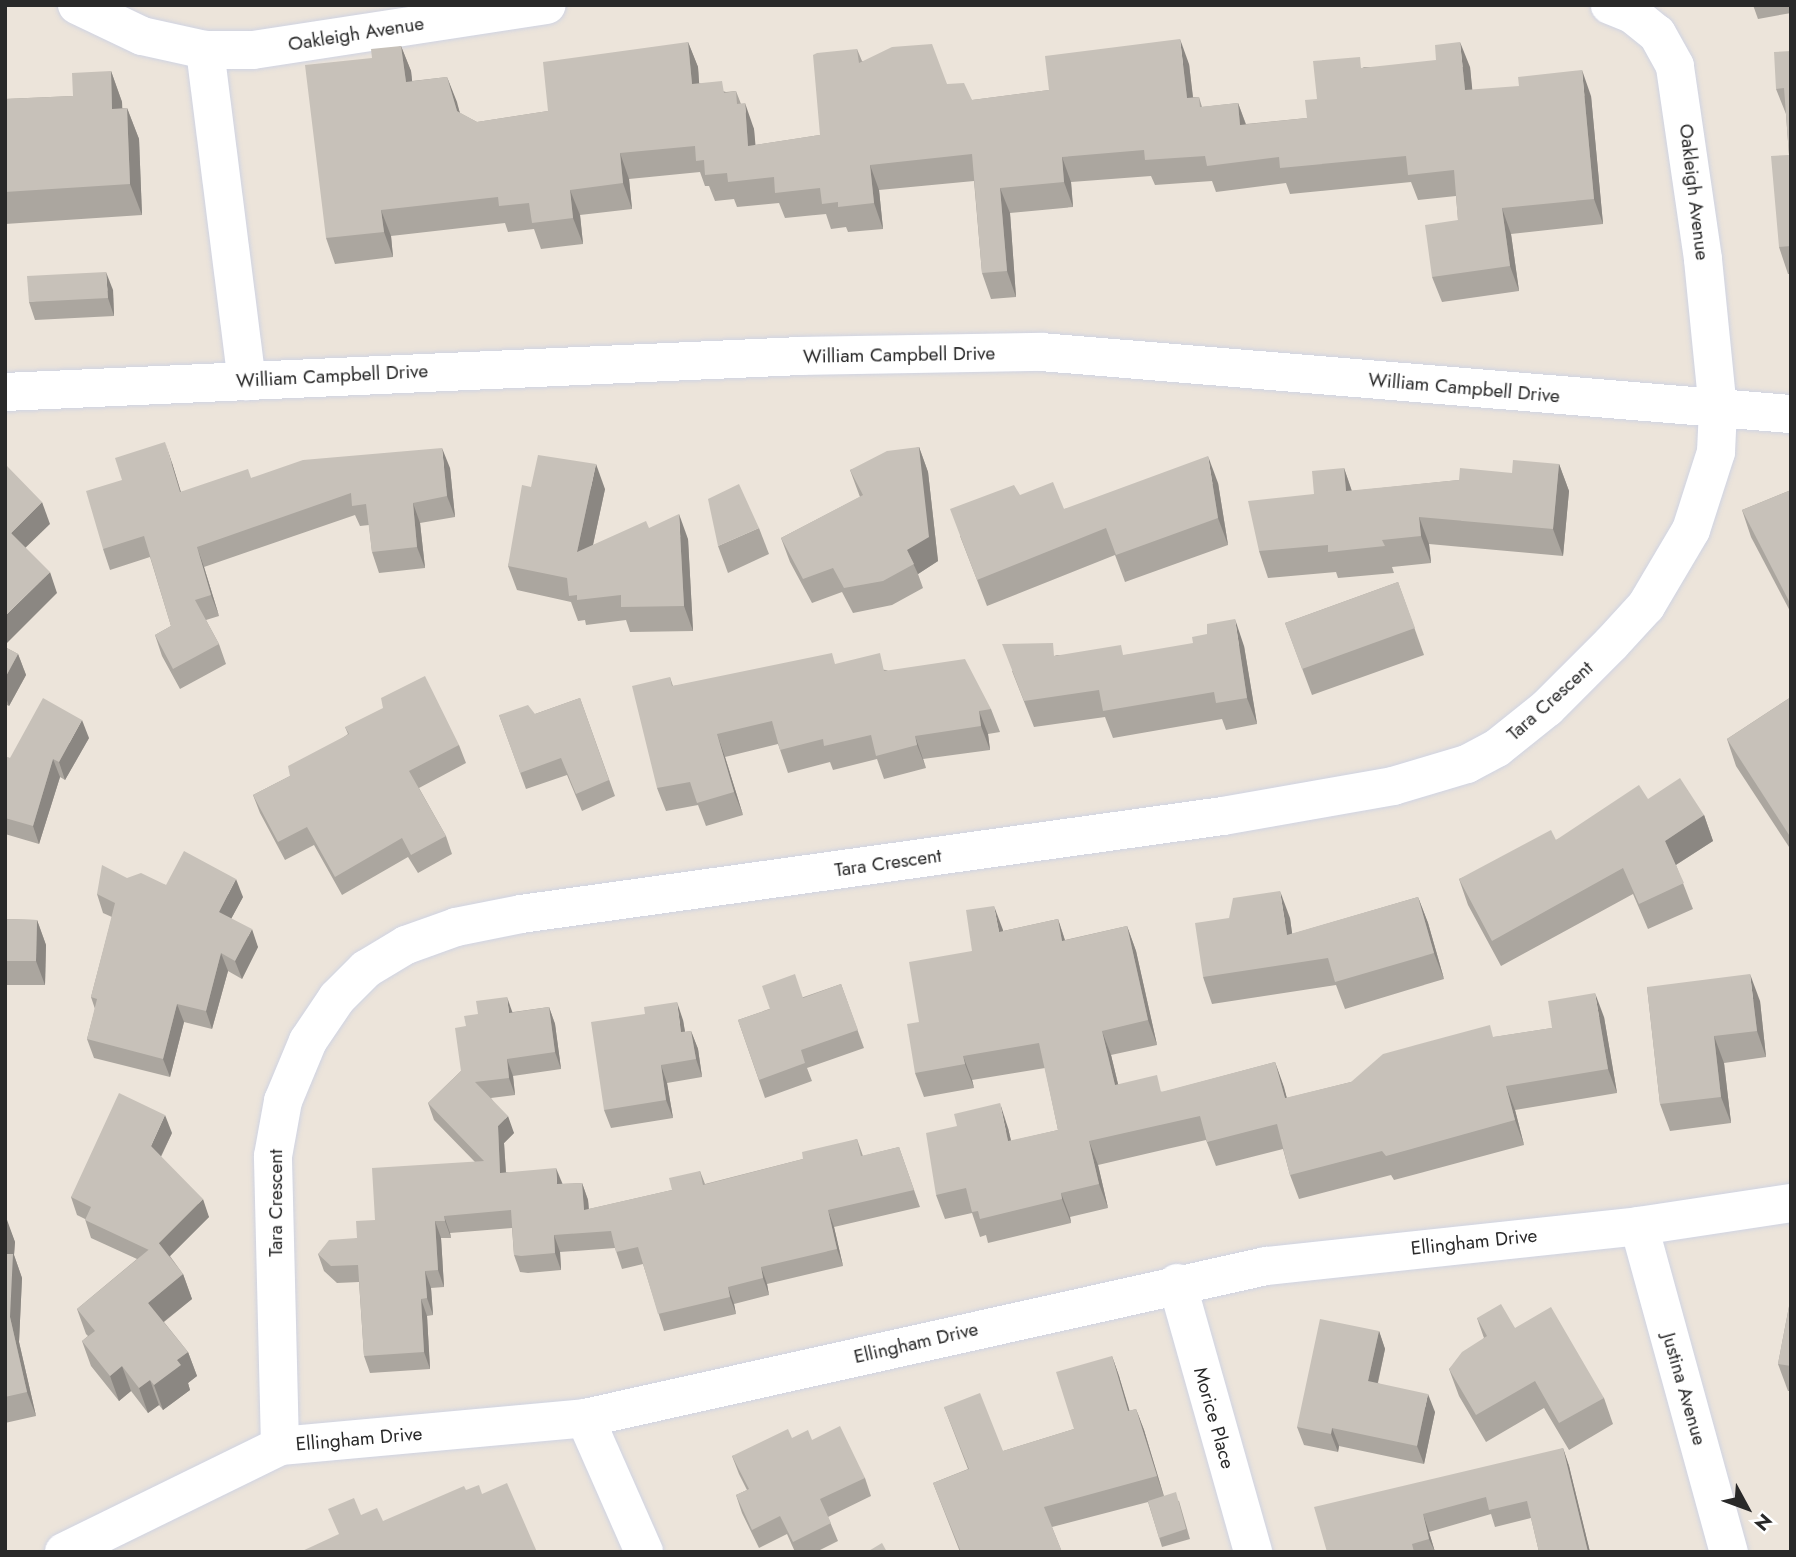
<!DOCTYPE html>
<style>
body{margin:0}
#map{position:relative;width:1796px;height:1557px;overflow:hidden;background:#ece4da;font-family:Jost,sans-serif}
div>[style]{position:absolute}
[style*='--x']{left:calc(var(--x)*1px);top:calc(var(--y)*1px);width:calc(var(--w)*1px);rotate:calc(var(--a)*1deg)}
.roads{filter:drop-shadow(0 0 2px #cfd3e2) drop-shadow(0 0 2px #cfd3e2)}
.minor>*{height:38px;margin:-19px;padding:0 19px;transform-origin:19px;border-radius:19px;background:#fff}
.tertiary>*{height:38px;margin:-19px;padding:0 19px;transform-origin:19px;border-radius:19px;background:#fff}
.wall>*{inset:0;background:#aba69f}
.shaded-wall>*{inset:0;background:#8b8782}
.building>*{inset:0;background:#c7c1b9}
span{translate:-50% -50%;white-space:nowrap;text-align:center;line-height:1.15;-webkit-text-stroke:6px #fff;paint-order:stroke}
.street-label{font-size:19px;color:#292929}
.frame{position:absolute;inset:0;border:7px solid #292929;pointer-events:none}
.north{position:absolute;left:1712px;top:1473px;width:70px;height:70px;-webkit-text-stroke:5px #fff;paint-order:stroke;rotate:131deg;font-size:19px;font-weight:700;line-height:28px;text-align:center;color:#292929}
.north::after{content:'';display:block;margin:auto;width:24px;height:32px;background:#292929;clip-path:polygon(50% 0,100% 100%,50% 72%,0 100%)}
</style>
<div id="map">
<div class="roads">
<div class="minor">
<div style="--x:77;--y:5;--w:72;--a:25.5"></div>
<div style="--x:142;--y:36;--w:65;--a:12.5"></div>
<div style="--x:205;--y:50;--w:48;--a:0"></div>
<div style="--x:253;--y:50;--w:297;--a:-8.7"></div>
<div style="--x:205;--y:50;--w:334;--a:82.8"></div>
<div style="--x:1639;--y:1226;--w:338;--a:74.6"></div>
<div style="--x:1177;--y:1283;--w:280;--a:74.2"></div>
<div style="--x:585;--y:1418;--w:146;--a:66.2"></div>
<div style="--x:280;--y:1446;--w:290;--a:-91.4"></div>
<div style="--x:273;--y:1156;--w:56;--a:-79.7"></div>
<div style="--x:283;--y:1101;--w:65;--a:-67.4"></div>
<div style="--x:308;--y:1041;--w:52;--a:-56"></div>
<div style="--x:337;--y:998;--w:41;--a:-45"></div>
<div style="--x:366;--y:969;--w:47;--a:-31"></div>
<div style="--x:406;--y:945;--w:53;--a:-19.8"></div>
<div style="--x:456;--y:927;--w:66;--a:-11.3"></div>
<div style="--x:521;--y:914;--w:709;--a:-7.95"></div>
<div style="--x:1223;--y:816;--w:173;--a:-10"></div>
<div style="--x:1393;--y:786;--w:77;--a:-16.6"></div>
<div style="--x:1467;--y:764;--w:34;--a:-28"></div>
<div style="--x:1497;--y:748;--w:64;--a:-38.7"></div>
<div style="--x:1547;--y:708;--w:91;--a:-45"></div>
<div style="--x:1611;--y:644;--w:52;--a:-47.4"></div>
<div style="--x:1646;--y:606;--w:88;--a:-59.4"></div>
<div style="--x:1691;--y:530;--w:82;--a:-72.2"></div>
<div style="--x:1716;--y:452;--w:42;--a:-87.3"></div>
<div style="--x:1718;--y:410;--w:152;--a:-95.7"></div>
<div style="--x:1703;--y:259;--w:195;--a:-98.3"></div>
<div style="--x:1675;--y:66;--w:37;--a:-119"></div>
<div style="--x:1657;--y:34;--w:32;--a:-141"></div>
<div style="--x:1632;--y:14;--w:24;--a:-158"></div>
<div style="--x:64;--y:1552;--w:241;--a:-26.1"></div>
<div style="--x:280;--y:1446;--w:306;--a:-5.2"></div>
<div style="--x:585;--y:1418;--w:698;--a:-12.58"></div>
<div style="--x:1266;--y:1266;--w:375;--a:-6.1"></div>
<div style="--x:1639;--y:1226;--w:154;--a:-8.6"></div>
</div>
<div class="tertiary">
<div style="--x:5;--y:392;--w:798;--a:-2.59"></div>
<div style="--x:802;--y:356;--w:239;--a:-1"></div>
<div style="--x:1041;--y:352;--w:753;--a:4.73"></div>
</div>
</div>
<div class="wall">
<div style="clip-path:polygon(1753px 5px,1791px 5px,1791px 13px,1758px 19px)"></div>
<div style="clip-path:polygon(688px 42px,698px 67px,699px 83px,726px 92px,736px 91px,741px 104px,754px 129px,755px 145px,820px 135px,857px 49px,862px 61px,947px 84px,972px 100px,1049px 90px,1189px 64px,1193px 97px,1199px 97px,1202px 107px,1238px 103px,1246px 124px,1307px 118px,1317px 99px,1364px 67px,1470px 67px,1472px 90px,1591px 96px,1603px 224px,1511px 234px,1519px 291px,1442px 302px,1432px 277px,1458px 220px,1456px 196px,1418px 200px,1411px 182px,1290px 194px,1286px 183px,1216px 192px,1212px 181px,1155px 185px,1151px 176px,1071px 182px,1073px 207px,1010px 213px,1016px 297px,991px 299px,982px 273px,974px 181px,879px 190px,883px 229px,848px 232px,846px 227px,831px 229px,826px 214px,785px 218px,779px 203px,737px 207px,734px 199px,715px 201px,709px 186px,705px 186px,700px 172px,629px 179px,632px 209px,580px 215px,583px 244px,541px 249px,534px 229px,508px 232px,505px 223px,391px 236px,393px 257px,335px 264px,326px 238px,372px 58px,401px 46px,411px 71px,412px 81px,447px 77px,460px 113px,477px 122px,548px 111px)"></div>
<div style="clip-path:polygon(1791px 51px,1791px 274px,1788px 274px,1779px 247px,1789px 155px,1786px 114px,1776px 89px)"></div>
<div style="clip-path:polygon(111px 71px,122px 102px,122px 108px,127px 108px,139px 139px,142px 215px,5px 224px,5px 99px,73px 96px)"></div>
<div style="clip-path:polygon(113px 290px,114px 316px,35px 320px,29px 302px)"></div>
<div style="clip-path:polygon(919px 447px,928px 472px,938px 561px,918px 574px,923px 588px,892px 605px,853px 613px,842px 592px,812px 603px,790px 562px,781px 538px,860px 497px,850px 470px)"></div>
<div style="clip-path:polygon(172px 463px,181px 492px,251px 478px,450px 468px,455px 517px,420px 523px,425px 568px,379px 573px,372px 552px,369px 525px,360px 526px,355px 515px,204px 567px,219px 616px,206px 620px,219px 644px,226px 664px,180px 689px,162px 656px,155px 635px,171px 626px,150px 557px,110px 570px,103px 549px)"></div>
<div style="clip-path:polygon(1559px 464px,1569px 491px,1563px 556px,1429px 544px,1431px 563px,1392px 567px,1394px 573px,1338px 578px,1336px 572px,1268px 578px,1259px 551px,1314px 494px,1344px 468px,1352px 491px,1459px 480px,1512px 473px)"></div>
<div style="clip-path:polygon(1218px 483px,1228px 545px,1125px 582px,1115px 555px,987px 606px,960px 536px,1020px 495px,1064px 509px)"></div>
<div style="clip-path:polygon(531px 487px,605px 489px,593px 545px,649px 528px,688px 539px,693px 631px,630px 632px,626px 620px,586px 625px,585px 620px,578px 621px,571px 602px,517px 590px,508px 566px)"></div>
<div style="clip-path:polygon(1791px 490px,1791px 613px,1751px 537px,1742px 510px)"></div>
<div style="clip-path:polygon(759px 528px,769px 554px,728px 573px,718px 546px)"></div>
<div style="clip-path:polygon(1398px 582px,1424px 655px,1312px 695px,1285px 623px)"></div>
<div style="clip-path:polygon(1244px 646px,1257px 724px,1226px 730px,1222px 719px,1113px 738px,1105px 717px,1034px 727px,1012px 671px,1057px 655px,1125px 655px)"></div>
<div style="clip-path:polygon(5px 647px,18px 654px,26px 675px,9px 706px,5px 704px)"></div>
<div style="clip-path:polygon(836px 664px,886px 670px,991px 709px,1000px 732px,988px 734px,990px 750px,923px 759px,926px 768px,884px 779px,877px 759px,833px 770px,830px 762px,788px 773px,778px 744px,725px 757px,743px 815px,706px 826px,698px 805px,666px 811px,657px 788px,670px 677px,673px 686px)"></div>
<div style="clip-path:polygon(1791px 697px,1791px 850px,1736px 766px,1727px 739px)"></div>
<div style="clip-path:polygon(580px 698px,615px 796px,582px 811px,567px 775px,526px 789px,499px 715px,535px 714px)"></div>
<div style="clip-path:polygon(345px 727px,459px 745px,466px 763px,419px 788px,446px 836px,452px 854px,418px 873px,408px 857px,342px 895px,314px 845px,285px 860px,260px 813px,253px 795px,290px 776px,348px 734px)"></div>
<div style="clip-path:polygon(89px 738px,65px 780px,60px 777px,39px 844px,5px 834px,5px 757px,10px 758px)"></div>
<div style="clip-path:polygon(1648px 799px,1704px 815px,1713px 841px,1676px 865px,1693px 909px,1648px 929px,1633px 894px,1501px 966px,1468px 905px,1459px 879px,1556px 840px)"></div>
<div style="clip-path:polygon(127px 878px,166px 885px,243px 897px,231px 919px,258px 947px,242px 979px,228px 971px,212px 1029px,184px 1022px,170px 1077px,94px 1058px,87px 1039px,95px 1009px,91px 997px,112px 917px,103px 913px,97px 894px)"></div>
<div style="clip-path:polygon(1418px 897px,1428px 923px,1444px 979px,1345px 1009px,1336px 985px,1212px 1004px,1203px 977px,1290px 918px,1292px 934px)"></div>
<div style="clip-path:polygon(5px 919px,37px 920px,46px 945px,45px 985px,5px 985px)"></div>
<div style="clip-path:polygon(1058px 919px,1065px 940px,1127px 926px,1136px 951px,1157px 1045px,1111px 1055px,1118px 1084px,1163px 1092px,1275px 1062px,1287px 1098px,1351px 1082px,1494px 1037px,1552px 1028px,1604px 1017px,1617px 1093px,1515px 1110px,1524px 1145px,1394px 1180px,1391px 1175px,1299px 1199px,1290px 1175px,1283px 1149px,1216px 1166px,1206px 1140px,1098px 1165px,1108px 1208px,1070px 1217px,1071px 1223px,988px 1243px,986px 1235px,980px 1237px,972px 1213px,945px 1219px,936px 1195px,1008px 1128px,1011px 1141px,1058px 1130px,1045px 1068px,972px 1080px,974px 1088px,924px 1097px,915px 1073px,919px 1022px,972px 951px,1003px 931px)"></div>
<div style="clip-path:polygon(841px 984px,864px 1048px,807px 1068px,812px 1081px,765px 1098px,738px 1020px)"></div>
<div style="clip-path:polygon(1647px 987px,1760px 1001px,1766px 1057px,1724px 1063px,1731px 1123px,1670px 1131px,1660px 1104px)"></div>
<div style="clip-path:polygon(549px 1007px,555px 1024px,561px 1069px,513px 1076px,515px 1095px,491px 1098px,514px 1133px,504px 1143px,506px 1172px,562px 1184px,582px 1183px,588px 1200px,589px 1209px,672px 1190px,700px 1171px,705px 1184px,803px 1159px,857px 1139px,863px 1156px,899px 1147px,920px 1207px,834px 1227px,843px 1266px,767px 1284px,769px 1295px,734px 1304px,736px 1314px,664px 1331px,643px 1264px,622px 1269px,615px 1248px,560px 1252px,561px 1270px,528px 1273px,520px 1272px,514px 1255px,512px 1228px,450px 1233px,451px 1238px,441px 1238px,444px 1287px,431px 1288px,433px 1315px,427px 1316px,430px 1369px,370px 1373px,364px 1356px,359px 1282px,337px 1283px,324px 1271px,318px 1254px,357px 1238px,375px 1220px,475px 1162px,434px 1120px,428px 1103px,461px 1071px,466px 1026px,513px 1012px)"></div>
<div style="clip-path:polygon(683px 1020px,685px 1032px,691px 1031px,698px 1049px,702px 1077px,667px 1083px,673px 1118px,611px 1128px,604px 1110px)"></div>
<div style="clip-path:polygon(172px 1133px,161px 1157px,209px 1217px,170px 1256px,183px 1274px,192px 1299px,164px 1322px,188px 1352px,197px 1376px,188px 1383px,190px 1390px,163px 1410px,159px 1405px,148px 1413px,131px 1391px,119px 1401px,91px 1366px,82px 1341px,88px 1336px,86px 1334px,77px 1309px,137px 1259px,91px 1238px,85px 1219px,77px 1215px,71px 1197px)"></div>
<div style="clip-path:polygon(5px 1217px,15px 1242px,14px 1255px,22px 1278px,19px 1342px,36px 1416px,5px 1423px)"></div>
<div style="clip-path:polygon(1791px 1296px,1791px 1391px,1788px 1391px,1778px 1364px)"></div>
<div style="clip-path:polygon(1477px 1318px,1515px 1328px,1604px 1398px,1613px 1424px,1569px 1450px,1544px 1408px,1486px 1442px,1459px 1396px,1449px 1369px,1484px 1338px)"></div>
<div style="clip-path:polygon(1379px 1331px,1385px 1349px,1378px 1383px,1435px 1412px,1424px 1464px,1339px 1446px,1338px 1452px,1304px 1445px,1297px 1427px)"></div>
<div style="clip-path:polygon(1112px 1356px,1119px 1376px,1129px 1411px,1136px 1409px,1144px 1430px,1164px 1496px,1179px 1501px,1190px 1539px,1162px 1547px,1148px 1502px,1052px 1527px,1062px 1552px,960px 1552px,933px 1483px,968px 1469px,944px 1407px,1003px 1451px,1074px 1429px)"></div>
<div style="clip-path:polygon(792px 1438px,812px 1440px,865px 1478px,871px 1496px,828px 1517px,838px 1541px,816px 1552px,795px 1552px,787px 1534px,759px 1548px,742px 1513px,736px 1495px,747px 1490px,739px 1474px,732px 1456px)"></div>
<div style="clip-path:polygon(1563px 1448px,1569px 1466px,1590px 1552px,1539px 1552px,1531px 1518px,1495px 1527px,1491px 1514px,1429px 1532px,1435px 1552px,1327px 1552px)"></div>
</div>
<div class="shaded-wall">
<div style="clip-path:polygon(1180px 39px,1189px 64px,1196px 124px,1187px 98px)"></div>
<div style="clip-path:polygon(688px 42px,698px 67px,701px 110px,692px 84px)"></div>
<div style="clip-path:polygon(1460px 42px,1470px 67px,1475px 116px,1465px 90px)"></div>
<div style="clip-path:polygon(401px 46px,411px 71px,415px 107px,406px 82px)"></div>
<div style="clip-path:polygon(1582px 70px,1591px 96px,1603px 224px,1594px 199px)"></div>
<div style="clip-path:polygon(111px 71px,122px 102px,124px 140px,112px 109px)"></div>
<div style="clip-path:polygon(447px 77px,457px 102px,466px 137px,457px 111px)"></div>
<div style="clip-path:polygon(745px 103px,754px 129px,758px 172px,748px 146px)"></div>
<div style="clip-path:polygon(1238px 103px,1247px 128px,1240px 125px)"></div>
<div style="clip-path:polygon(127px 108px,139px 139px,142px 215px,130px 184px)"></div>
<div style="clip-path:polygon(620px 153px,629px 179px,632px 209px,623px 183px)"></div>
<div style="clip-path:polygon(1062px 157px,1071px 182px,1073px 207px,1064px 182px)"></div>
<div style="clip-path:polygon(870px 165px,879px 190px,883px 229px,874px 203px)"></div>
<div style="clip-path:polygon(1000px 188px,1010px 213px,1016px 297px,1007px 271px)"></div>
<div style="clip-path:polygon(570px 190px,580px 215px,583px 244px,573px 218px)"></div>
<div style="clip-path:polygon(1502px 208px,1511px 234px,1519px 291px,1510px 266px)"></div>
<div style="clip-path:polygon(381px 210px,391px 236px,393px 257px,384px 232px)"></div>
<div style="clip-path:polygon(106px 272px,113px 290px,114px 316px,108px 298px)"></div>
<div style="clip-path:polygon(165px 442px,172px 463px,187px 513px,180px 492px)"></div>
<div style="clip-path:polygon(919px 447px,928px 472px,938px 561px,918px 574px,907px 550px)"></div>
<div style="clip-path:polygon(442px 448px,450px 468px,455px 517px,447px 496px)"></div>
<div style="clip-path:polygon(1208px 456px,1218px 483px,1228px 545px,1218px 518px)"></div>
<div style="clip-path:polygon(596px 464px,605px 489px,586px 577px,577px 552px)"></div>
<div style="clip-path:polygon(1559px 464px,1569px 491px,1563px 556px,1553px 529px)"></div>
<div style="clip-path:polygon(1344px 468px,1353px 495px,1346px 491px)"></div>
<div style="clip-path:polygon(42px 502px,50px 524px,19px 554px,11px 533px)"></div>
<div style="clip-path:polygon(413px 503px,420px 523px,425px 568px,417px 547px)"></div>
<div style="clip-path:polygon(679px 514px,688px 539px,693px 631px,684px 606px)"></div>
<div style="clip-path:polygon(1419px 517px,1429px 544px,1431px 563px,1421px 536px)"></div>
<div style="clip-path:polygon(197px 547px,204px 567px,219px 616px,211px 595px)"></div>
<div style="clip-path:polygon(50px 572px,57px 593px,5px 645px,5px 616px)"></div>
<div style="clip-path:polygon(1235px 619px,1244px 646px,1257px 724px,1247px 698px)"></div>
<div style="clip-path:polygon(18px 654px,26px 675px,9px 706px,5px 695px,5px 678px)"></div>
<div style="clip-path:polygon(979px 711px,988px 734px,990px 750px,981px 726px)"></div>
<div style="clip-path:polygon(82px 720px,89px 738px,65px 780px,59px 762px)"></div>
<div style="clip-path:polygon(717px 734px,725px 757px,743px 815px,734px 792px)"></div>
<div style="clip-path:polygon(915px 736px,923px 759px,926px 768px,917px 745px)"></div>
<div style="clip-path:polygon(53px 759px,60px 777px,39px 844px,33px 826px)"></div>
<div style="clip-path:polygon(1704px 815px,1713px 841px,1674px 866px,1665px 841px)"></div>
<div style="clip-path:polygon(236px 879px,243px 897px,225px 930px,219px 912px)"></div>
<div style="clip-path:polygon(1280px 891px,1290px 918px,1296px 962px,1287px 935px)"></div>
<div style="clip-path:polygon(1418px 897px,1428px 923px,1444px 979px,1434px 953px)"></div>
<div style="clip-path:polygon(994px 906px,1003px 930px,1008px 957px,999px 932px)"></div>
<div style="clip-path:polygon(1058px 919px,1066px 944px,1062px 941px)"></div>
<div style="clip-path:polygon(37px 920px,46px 945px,45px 985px,36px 961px)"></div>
<div style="clip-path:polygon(1127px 926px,1136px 951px,1157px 1045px,1148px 1020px)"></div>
<div style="clip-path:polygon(252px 929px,258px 947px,242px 979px,235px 961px)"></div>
<div style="clip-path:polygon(221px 953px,228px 971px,212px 1029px,206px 1011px)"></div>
<div style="clip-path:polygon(1750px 974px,1760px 1001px,1766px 1057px,1757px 1031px)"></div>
<div style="clip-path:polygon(1595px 993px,1604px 1017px,1617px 1093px,1608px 1069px)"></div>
<div style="clip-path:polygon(507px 997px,513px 1014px,509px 1013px)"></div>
<div style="clip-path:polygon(677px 1002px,683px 1020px,688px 1050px,681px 1032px)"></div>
<div style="clip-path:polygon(177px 1004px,184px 1022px,170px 1077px,163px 1059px)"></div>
<div style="clip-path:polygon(549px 1007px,555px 1024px,561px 1069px,555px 1052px)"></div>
<div style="clip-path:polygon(691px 1031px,698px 1049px,702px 1077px,696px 1059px)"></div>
<div style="clip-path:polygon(1102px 1031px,1111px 1055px,1124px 1109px,1115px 1085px)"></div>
<div style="clip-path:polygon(1714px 1036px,1724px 1063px,1731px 1123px,1721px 1097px)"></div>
<div style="clip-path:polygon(963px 1056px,972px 1080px,974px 1088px,965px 1064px)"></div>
<div style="clip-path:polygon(507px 1059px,513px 1076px,515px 1095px,509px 1078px)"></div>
<div style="clip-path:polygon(1275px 1062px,1284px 1087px,1293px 1123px,1285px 1098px)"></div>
<div style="clip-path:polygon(661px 1065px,667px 1083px,673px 1118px,666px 1100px)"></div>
<div style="clip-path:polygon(1506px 1086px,1515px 1110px,1524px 1145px,1515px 1120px)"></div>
<div style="clip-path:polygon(1000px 1103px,1008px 1128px,1017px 1166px,1008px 1141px)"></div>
<div style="clip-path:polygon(165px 1115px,172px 1133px,157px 1164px,151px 1146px)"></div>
<div style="clip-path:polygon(508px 1116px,514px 1133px,504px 1143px,507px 1190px,500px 1173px,498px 1126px)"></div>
<div style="clip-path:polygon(1089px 1141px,1098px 1165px,1108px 1208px,1099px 1184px)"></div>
<div style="clip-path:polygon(556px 1168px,563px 1185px,557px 1184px)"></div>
<div style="clip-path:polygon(582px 1183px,588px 1200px,590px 1227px,584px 1210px)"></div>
<div style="clip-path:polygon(1061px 1193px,1070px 1217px,1071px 1223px,1062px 1199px)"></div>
<div style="clip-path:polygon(203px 1199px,209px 1217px,157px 1269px,151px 1251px)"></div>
<div style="clip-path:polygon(828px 1210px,834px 1227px,843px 1266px,837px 1249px)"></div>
<div style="clip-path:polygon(444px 1216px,450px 1233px,451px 1238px,445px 1221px)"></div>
<div style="clip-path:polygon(6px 1217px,15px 1242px,14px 1255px,22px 1278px,19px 1342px,36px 1416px,27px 1392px,10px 1317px,5px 1257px)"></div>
<div style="clip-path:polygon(435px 1221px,441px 1238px,444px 1287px,438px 1270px)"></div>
<div style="clip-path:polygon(554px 1235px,560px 1252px,561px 1270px,555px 1253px)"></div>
<div style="clip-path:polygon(761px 1267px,767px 1284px,769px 1295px,763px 1278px)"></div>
<div style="clip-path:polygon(425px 1271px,431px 1288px,433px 1315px,427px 1298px)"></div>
<div style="clip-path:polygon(183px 1274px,192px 1299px,157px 1327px,148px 1303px)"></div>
<div style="clip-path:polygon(728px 1287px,734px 1304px,736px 1314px,730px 1297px)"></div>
<div style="clip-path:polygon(421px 1299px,427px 1316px,430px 1369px,424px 1352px)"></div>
<div style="clip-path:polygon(1379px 1331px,1385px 1349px,1374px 1399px,1368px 1381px)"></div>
<div style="clip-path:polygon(188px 1352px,197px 1376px,188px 1383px,190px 1390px,163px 1410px,154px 1385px,177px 1360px)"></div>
<div style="clip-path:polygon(1112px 1356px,1119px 1376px,1136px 1432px,1128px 1411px)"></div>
<div style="clip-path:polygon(122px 1366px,131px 1391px,119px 1401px,110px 1376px)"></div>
<div style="clip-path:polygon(150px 1380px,159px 1405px,148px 1413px,139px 1388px)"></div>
<div style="clip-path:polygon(1428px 1394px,1435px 1412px,1424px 1464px,1417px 1446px)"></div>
<div style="clip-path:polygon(1136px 1409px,1144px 1430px,1164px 1497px,1157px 1476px)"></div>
<div style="clip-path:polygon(1332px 1428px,1339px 1446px,1338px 1452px,1331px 1434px)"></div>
<div style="clip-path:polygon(1563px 1448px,1569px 1466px,1590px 1552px,1588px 1552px)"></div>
<div style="clip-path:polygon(1423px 1514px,1429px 1532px,1435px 1552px,1429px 1539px)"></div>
</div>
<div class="building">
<div style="clip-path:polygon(1180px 39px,1187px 98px,1199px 97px,1200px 107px,1238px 103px,1240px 125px,1307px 118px,1305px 100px,1317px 99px,1313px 61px,1360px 57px,1361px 68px,1436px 60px,1435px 45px,1460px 42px,1465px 90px,1519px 86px,1518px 77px,1582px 70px,1594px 199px,1502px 208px,1510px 266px,1432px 277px,1425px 225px,1458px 220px,1454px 170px,1408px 175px,1406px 156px,1280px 168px,1279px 157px,1207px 166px,1205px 156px,1145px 160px,1144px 150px,1062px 157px,1064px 182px,1000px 188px,1007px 271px,982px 273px,972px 154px,870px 165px,874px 203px,838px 207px,838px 202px,822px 204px,820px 188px,775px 193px,774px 177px,728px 182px,727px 173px,705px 175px,704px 160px,696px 161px,695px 146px,620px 153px,623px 183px,570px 190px,573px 218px,532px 223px,529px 203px,499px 206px,498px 197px,381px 210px,384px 232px,326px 238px,305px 65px,372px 58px,371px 49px,401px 46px,406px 82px,447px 77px,457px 111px,477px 122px,548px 111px,543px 62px,688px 42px,692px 84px,722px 81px,724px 93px,736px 91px,737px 104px,745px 103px,748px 146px,820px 135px,813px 55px,817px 53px,857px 49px,859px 63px,892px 47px,932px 44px,947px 84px,964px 83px,972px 100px,1049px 90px,1045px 56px)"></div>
<div style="clip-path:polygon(1791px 51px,1791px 246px,1779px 247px,1771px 156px,1789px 155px,1784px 88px,1776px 89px,1774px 52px)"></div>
<div style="clip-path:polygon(111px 71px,112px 109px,127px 108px,130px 184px,5px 192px,5px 99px,73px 96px,72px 73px)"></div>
<div style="clip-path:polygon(106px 272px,108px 298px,29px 302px,27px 276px)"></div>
<div style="clip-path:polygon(165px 442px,180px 492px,248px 469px,251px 478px,303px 460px,442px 448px,447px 496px,413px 503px,417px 547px,372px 552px,366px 504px,352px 506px,351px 493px,197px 547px,211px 595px,195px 600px,219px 644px,173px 669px,155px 635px,171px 626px,144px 536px,103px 549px,86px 491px,122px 480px,115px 458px)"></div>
<div style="clip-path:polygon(919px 447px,929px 537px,907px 550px,914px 564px,883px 581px,844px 588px,833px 568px,803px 579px,781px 538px,863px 495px,850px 470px,887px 451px)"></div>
<div style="clip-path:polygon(538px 455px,596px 464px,577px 552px,646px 521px,649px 528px,679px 514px,684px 606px,621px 607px,621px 595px,577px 600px,577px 595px,569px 596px,567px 578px,508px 566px,522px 485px,531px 487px)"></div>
<div style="clip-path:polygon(1208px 456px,1218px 518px,1116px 555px,1106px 528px,977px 580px,950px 509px,1014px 485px,1020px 495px,1053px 482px,1064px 509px)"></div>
<div style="clip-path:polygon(1513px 460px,1559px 464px,1553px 529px,1419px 517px,1421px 536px,1382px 540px,1385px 546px,1328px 552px,1328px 545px,1259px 551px,1248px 501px,1314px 494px,1312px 471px,1344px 468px,1346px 491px,1459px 480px,1460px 468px,1512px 473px)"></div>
<div style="clip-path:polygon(7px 466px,42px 502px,11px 533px,50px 572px,5px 616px,5px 468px)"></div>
<div style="clip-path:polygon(739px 484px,759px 528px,718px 546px,708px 499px)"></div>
<div style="clip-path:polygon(1791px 490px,1791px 605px,1742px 510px)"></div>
<div style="clip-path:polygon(1398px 582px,1415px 628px,1302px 669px,1285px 623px)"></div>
<div style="clip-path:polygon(1235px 619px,1247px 698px,1216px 703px,1214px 692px,1103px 711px,1099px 690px,1024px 701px,1002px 644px,1053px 643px,1054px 656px,1121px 645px,1123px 655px,1193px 643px,1192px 637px,1207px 634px,1207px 624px)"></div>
<div style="clip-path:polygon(5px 647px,18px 654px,5px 678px)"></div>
<div style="clip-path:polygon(832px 653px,835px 664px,880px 653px,884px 671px,965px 659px,991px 709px,979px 711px,981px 726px,915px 736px,917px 745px,876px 756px,871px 735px,824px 746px,823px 739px,780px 750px,772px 721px,717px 734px,734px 792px,697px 803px,690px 782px,657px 788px,632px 686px,670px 677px,672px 686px)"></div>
<div style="clip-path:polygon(425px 676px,459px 745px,409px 771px,446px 836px,411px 855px,402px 838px,335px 877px,307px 827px,278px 842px,253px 795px,290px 776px,288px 766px,349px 734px,345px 727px,383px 708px,381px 698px)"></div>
<div style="clip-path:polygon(1791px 697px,1791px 838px,1727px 739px)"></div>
<div style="clip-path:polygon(43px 698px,82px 720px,59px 762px,53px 759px,33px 826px,5px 818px,5px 757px,10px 758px)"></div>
<div style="clip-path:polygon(580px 698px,609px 780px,576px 794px,561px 758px,520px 773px,499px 715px,528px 705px,535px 714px)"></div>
<div style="clip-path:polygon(1680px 778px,1704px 815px,1665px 841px,1684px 883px,1639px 904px,1623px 868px,1492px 941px,1459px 879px,1551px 830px,1556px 840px,1639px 785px,1648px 799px)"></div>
<div style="clip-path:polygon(184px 851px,236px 879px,219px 912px,252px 929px,235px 961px,221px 953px,206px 1011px,177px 1004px,163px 1059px,87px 1039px,97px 999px,91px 997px,115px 903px,97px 894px,102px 865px,127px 878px,141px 873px,166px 885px)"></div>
<div style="clip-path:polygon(1280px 891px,1287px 935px,1418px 897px,1434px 953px,1335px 982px,1328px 958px,1203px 977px,1195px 923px,1229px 918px,1233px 898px)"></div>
<div style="clip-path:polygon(994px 906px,999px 932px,1058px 919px,1062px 941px,1127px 926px,1148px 1020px,1102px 1031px,1115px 1085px,1157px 1075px,1161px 1092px,1275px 1062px,1285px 1098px,1351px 1082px,1383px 1054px,1490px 1025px,1493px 1037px,1552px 1028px,1548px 1001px,1595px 993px,1608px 1069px,1506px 1086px,1515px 1120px,1386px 1156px,1382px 1151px,1290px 1175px,1277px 1124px,1207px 1142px,1200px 1116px,1089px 1141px,1099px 1184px,1061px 1193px,1062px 1199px,980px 1219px,978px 1211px,972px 1212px,966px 1188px,936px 1195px,926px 1133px,957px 1126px,954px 1114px,1000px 1103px,1008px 1141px,1058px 1130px,1039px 1043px,963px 1056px,965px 1064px,915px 1073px,907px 1024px,919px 1022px,909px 962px,972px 951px,966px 910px)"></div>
<div style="clip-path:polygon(5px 919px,37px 920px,36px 961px,5px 961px)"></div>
<div style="clip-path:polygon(795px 974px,803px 998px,841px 984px,858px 1030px,801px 1050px,805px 1063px,759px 1080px,738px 1020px,770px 1009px,762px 986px)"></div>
<div style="clip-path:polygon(1750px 974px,1757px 1031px,1714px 1036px,1721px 1097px,1660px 1104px,1647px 987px)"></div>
<div style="clip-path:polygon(507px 997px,509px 1013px,549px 1007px,555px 1052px,507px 1059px,509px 1078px,475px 1082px,508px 1116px,498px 1126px,500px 1173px,556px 1168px,557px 1184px,582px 1183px,584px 1210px,672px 1190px,669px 1178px,700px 1171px,703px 1185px,803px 1159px,802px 1152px,857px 1139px,861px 1156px,899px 1147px,914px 1190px,828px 1210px,837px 1249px,761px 1267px,763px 1278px,728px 1287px,730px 1297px,658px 1314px,638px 1247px,616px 1252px,611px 1231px,554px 1235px,555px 1253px,521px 1256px,514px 1255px,511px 1210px,444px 1216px,445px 1221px,435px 1221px,438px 1270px,425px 1271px,427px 1298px,421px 1299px,424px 1352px,364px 1356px,358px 1265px,331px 1266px,318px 1254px,329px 1240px,357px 1238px,356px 1221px,375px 1220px,372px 1168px,484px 1161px,428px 1103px,461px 1071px,455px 1028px,466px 1026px,464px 1016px,478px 1014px,476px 1001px)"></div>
<div style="clip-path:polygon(677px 1002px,681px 1032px,691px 1031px,696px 1059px,661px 1065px,666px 1100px,604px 1110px,591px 1022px,645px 1014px,644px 1007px)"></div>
<div style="clip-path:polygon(119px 1093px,165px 1115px,151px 1146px,203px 1199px,159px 1243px,149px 1250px,85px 1220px,91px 1207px,71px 1197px)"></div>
<div style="clip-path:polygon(158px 1242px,183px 1274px,148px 1303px,188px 1352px,177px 1360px,181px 1365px,154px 1385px,150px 1380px,139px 1388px,122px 1366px,110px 1376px,82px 1341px,95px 1331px,77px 1309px)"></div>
<div style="clip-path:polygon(5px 1254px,13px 1254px,10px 1317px,27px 1392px,5px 1397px)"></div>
<div style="clip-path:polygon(1791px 1296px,1791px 1366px,1778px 1364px)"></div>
<div style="clip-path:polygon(1501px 1304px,1515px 1328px,1551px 1307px,1604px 1398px,1559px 1423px,1535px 1381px,1476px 1415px,1449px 1369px,1462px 1352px,1487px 1336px,1477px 1318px)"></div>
<div style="clip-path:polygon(1320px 1319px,1379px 1331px,1368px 1381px,1428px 1394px,1417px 1446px,1332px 1428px,1331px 1434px,1297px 1427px)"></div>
<div style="clip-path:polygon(1112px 1356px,1128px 1411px,1136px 1409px,1157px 1476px,1044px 1507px,1062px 1552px,961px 1552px,933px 1483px,969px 1469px,944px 1407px,980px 1393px,1003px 1451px,1074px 1429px,1056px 1372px)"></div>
<div style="clip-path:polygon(840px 1426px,865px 1478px,820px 1499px,831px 1523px,793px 1542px,780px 1516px,752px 1530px,736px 1495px,749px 1489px,732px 1456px,788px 1429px,792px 1438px,808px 1430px,812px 1440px)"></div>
<div style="clip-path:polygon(1563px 1448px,1588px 1552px,1539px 1552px,1527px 1501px,1489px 1510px,1486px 1497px,1423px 1514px,1429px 1539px,1412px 1544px,1414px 1552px,1327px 1552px,1314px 1507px)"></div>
<div style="clip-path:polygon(507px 1483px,537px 1552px,300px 1552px,339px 1534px,328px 1509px,354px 1498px,361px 1515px,377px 1508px,383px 1521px,464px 1486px,466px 1490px,479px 1485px,482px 1494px)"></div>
<div style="clip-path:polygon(1176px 1492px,1186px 1529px,1159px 1538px,1148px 1501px)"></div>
<div style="clip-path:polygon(882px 1543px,887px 1552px,867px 1552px)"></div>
</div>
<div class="street-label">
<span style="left:356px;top:34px;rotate:-9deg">Oakleigh Avenue</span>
<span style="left:1694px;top:192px;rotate:83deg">Oakleigh Avenue</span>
<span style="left:899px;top:355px;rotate:-1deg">William Campbell Drive</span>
<span style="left:332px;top:376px;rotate:-3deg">William Campbell Drive</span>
<span style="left:1464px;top:388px;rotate:5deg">William Campbell Drive</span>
<span style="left:1550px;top:701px;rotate:-42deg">Tara Crescent</span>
<span style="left:888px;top:863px;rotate:-8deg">Tara Crescent</span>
<span style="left:276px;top:1203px;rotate:-90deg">Tara Crescent</span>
<span style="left:1474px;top:1242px;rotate:-6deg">Ellingham Drive</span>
<span style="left:916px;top:1343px;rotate:-13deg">Ellingham Drive</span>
<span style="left:1684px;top:1389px;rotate:74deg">Justina Avenue</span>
<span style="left:1214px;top:1418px;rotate:74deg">Morice Place</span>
<span style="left:359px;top:1439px;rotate:-5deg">Ellingham Drive</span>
</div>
<div class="frame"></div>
<div class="north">N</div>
</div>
